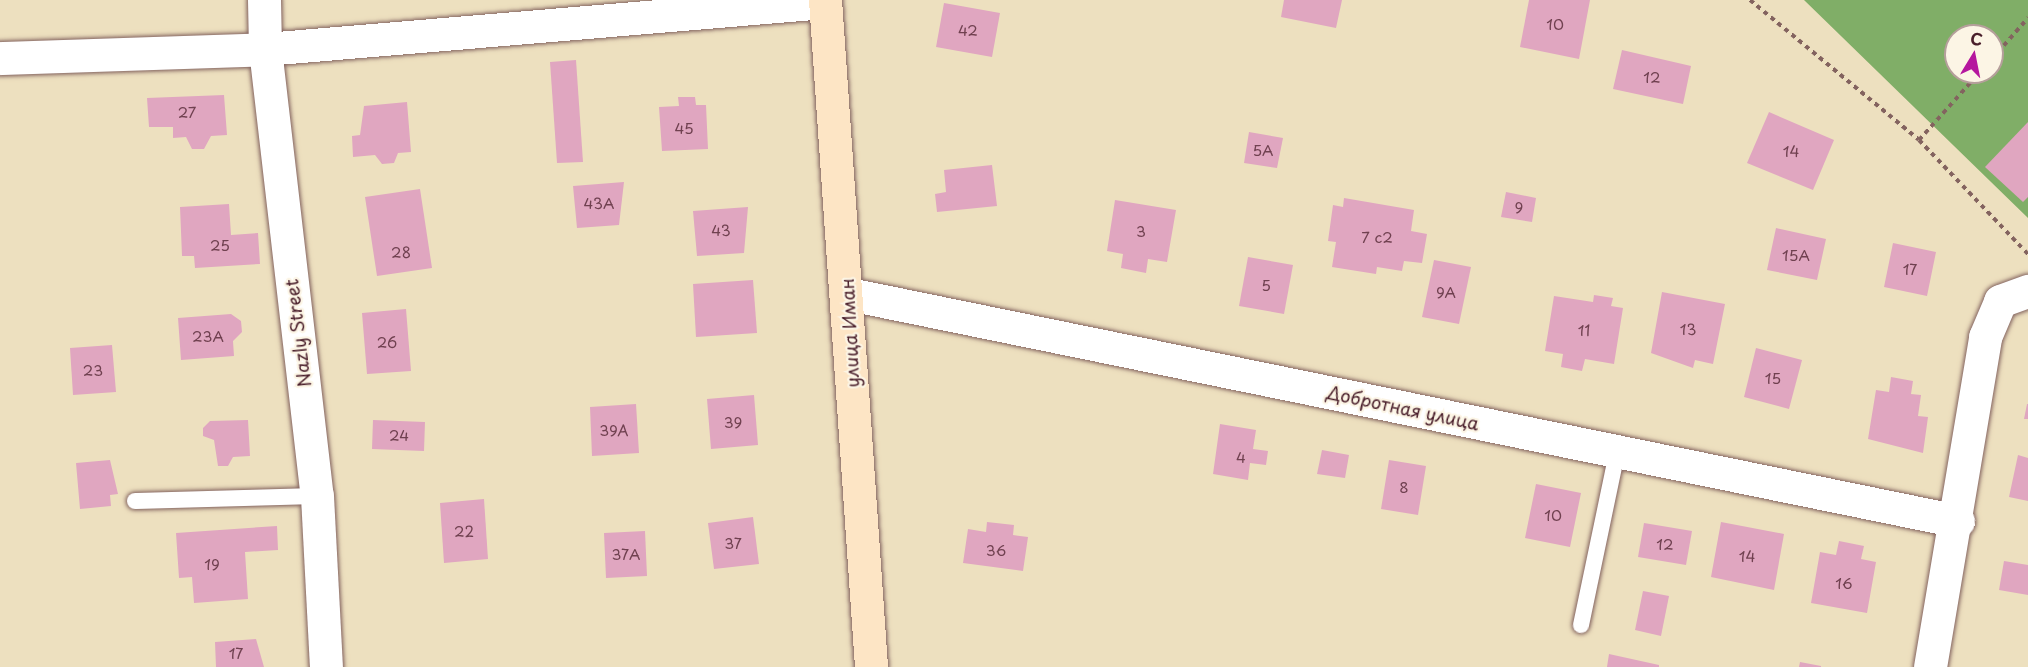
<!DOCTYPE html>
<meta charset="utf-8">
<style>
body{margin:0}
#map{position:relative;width:2028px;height:667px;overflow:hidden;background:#ede0bf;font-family:"Playpen Sans",sans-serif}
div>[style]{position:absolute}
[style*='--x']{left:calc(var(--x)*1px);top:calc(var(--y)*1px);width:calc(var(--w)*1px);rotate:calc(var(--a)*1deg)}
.forest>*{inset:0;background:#80ae67}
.building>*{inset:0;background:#e0a6c0}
.path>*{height:4px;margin-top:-2px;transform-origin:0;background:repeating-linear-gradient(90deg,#83635f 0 4.5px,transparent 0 9px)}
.roads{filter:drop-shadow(0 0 2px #83635f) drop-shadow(0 0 2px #83635f)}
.lane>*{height:16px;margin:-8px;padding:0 8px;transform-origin:8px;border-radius:8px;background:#fff}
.street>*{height:33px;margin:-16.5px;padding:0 16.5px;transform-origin:16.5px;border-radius:16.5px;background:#fff}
.secondary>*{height:33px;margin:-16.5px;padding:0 16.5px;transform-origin:16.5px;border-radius:16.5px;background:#fde5c5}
span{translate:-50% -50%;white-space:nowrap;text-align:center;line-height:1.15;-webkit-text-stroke:4.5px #fcf5e5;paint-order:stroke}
.number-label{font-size:15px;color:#704150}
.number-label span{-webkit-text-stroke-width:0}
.street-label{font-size:18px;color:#4a1f2b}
.north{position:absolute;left:1944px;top:24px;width:60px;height:60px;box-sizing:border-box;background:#fcf5e5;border:2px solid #b59f9b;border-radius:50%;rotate:10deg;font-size:16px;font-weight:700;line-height:24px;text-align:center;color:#4a1f2b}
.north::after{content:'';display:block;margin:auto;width:21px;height:27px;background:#b5179e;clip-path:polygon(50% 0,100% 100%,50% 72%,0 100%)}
</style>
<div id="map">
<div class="forest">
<div style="clip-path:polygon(evenodd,1804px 0,2028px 0,2028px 218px,1804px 0,1956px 36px,1992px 36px,1992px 72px,1956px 72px,1956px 36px)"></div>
</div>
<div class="building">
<div style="clip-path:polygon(1284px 0,1342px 0,1336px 28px,1281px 17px)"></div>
<div style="clip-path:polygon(1529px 0,1590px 0,1579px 59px,1520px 47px)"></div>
<div style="clip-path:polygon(944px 3px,1000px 13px,992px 57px,936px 47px)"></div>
<div style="clip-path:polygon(1622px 50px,1691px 66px,1683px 104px,1613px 89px)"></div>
<div style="clip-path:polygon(576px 60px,583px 162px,557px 163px,550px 62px)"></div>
<div style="clip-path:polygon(224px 95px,227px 135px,211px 136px,204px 149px,192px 149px,186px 137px,173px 138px,173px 127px,149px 127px,147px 98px)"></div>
<div style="clip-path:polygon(678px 97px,695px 97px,696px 105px,706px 105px,708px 149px,662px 151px,659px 107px,679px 106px)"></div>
<div style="clip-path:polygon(407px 102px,411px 152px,398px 153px,394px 163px,382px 164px,375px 155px,353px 157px,352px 136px,360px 135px,364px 106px)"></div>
<div style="clip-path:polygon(1769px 112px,1834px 140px,1813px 190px,1747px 163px)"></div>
<div style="clip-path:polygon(2028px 122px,2028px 197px,2023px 202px,1985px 167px)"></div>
<div style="clip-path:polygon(1249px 132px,1283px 138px,1277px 168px,1244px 163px)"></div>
<div style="clip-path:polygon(992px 165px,997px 206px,937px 212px,935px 194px,946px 192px,944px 170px)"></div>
<div style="clip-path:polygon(624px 182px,619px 225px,577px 228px,573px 186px)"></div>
<div style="clip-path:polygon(420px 189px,432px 268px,377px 276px,365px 197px)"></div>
<div style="clip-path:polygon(1506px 192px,1536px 198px,1532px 222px,1501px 217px)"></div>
<div style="clip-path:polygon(1344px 198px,1414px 210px,1411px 231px,1427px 234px,1422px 263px,1404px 261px,1402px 271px,1377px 267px,1376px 274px,1332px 267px,1336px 242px,1328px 241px,1333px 205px,1343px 207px)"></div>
<div style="clip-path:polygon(1115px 200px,1176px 210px,1167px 262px,1148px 259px,1146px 273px,1121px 268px,1123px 254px,1107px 251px)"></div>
<div style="clip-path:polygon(229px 204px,231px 235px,258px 233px,260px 264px,195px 268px,194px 256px,182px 256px,180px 207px)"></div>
<div style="clip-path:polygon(748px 207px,744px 253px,697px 256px,693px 211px)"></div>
<div style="clip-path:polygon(1776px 228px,1826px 239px,1817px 280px,1767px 270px)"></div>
<div style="clip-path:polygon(1893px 243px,1936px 252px,1927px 296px,1884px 287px)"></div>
<div style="clip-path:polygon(1248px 257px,1293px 265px,1284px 314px,1239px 306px)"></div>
<div style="clip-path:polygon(1434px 260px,1471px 267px,1459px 324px,1422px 317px)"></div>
<div style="clip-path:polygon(753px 280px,757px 333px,696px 337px,693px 284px)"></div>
<div style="clip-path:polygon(1662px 292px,1725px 304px,1713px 364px,1695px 360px,1693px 368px,1651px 353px)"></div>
<div style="clip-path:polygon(1594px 295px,1613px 298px,1611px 306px,1623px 308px,1614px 364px,1585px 359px,1582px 371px,1561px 367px,1563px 354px,1545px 351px,1554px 296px,1593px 302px)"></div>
<div style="clip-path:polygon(406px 309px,411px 371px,367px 374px,362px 313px)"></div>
<div style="clip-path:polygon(231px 314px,241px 321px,242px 332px,233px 341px,234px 356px,181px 360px,178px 318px)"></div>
<div style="clip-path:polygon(112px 345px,116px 392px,73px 395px,70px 348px)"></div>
<div style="clip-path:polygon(1756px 348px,1802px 360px,1789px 409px,1744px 397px)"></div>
<div style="clip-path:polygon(1891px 377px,1913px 381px,1911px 394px,1921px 395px,1918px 416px,1928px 417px,1923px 453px,1868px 439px,1876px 390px,1889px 392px)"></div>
<div style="clip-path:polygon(754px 395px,758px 445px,711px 449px,707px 399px)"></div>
<div style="clip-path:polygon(636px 404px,639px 453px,592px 456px,590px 407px)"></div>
<div style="clip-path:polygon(2027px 404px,2028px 404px,2028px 419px,2024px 419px)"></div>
<div style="clip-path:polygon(248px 420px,250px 456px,233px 457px,228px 466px,218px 466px,214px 440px,203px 436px,203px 428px,210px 421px)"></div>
<div style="clip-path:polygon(373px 420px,425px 422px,424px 451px,372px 449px)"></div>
<div style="clip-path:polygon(1220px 424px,1256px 430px,1253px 449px,1268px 451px,1266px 465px,1250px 463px,1248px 480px,1213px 474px)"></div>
<div style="clip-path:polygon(1322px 450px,1349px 455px,1345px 478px,1317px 474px)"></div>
<div style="clip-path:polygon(2018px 455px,2028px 458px,2028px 501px,2009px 497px)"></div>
<div style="clip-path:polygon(110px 460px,118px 494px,110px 495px,111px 506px,80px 509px,76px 463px)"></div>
<div style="clip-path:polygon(1389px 460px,1426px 466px,1418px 515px,1381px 509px)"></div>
<div style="clip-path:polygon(1536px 484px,1581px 493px,1570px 547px,1525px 538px)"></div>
<div style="clip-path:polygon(484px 499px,488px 559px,444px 563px,440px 503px)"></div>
<div style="clip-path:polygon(753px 517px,759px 564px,714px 569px,708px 523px)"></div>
<div style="clip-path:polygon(987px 522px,1014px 525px,1013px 535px,1028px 537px,1023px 571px,963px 563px,968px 529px,986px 532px)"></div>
<div style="clip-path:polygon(1721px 522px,1784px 534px,1774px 590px,1711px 577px)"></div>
<div style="clip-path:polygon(1644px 523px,1692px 531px,1686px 565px,1638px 557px)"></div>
<div style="clip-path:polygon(277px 526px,278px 550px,245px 552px,248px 599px,194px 603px,192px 577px,179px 578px,176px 533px)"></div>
<div style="clip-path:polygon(645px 531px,647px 576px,606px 578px,604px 533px)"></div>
<div style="clip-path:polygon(1839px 541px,1864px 546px,1861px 559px,1876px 562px,1867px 613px,1811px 603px,1820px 552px,1836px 555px)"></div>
<div style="clip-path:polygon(2004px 561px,2028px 565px,2028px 595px,1999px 590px)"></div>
<div style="clip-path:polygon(1643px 591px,1669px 596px,1661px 636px,1635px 630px)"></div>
<div style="clip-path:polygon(256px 639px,264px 667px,216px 667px,215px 642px)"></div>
<div style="clip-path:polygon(1609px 654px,1659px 665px,1659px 667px,1607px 667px)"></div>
<div style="clip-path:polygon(1800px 662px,1821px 666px,1821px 667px,1799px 667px)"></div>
</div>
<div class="path">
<div style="--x:1750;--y:0;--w:219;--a:39.6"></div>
<div style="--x:1919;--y:140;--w:158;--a:46.3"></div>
<div style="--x:1992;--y:59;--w:55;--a:-48.7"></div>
<div style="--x:1919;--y:140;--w:91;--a:-48.1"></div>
</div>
<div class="roads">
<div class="lane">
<div style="--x:135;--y:501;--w:182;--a:-1.6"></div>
<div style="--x:1581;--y:625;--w:177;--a:-78.2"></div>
</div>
<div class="street">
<div style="--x:264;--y:0;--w:49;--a:88.8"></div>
<div style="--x:265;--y:49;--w:450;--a:83.4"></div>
<div style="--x:317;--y:496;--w:171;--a:87"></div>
<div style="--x:0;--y:58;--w:265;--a:-1.9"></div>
<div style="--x:265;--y:49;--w:562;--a:-4.8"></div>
<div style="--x:849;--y:294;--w:1132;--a:11.57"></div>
<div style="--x:1930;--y:667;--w:335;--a:-80.5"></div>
<div style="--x:1985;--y:337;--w:39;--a:-67"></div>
<div style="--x:2000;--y:301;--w:30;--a:-20"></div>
</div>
<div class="secondary">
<div style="--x:825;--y:0;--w:669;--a:86.05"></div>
</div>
</div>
<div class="number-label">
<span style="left:1555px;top:24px">10</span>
<span style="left:968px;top:30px">42</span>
<span style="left:1652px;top:77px">12</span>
<span style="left:187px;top:112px">27</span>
<span style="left:684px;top:128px">45</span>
<span style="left:1263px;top:150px">5А</span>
<span style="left:1791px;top:151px">14</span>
<span style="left:599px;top:203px">43А</span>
<span style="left:1519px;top:207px">9</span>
<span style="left:721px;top:230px">43</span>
<span style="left:1141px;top:231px">3</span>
<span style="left:1377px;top:237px">7 с2</span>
<span style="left:220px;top:245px">25</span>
<span style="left:401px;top:252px">28</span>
<span style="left:1796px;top:255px">15А</span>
<span style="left:1910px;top:269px">17</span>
<span style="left:1266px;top:285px">5</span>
<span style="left:1446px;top:292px">9А</span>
<span style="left:1688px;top:329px">13</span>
<span style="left:1584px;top:330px">11</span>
<span style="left:208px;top:336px">23А</span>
<span style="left:387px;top:342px">26</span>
<span style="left:93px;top:370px">23</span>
<span style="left:1773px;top:378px">15</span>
<span style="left:733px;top:422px">39</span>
<span style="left:614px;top:430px">39A</span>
<span style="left:399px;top:435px">24</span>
<span style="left:1241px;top:457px">4</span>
<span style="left:1404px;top:487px">8</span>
<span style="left:1553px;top:515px">10</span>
<span style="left:464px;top:531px">22</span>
<span style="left:733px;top:543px">37</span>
<span style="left:1665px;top:544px">12</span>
<span style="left:996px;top:550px">36</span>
<span style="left:626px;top:554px">37А</span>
<span style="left:1747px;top:556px">14</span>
<span style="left:212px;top:564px">19</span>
<span style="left:1844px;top:583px">16</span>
<span style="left:236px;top:653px">17</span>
</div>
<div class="street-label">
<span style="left:298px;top:333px;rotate:-97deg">Nazly Street</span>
<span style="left:850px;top:333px;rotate:-93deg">улица Иман</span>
<span style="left:1403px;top:408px;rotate:12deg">Добротная улица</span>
</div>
<div class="north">С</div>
</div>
